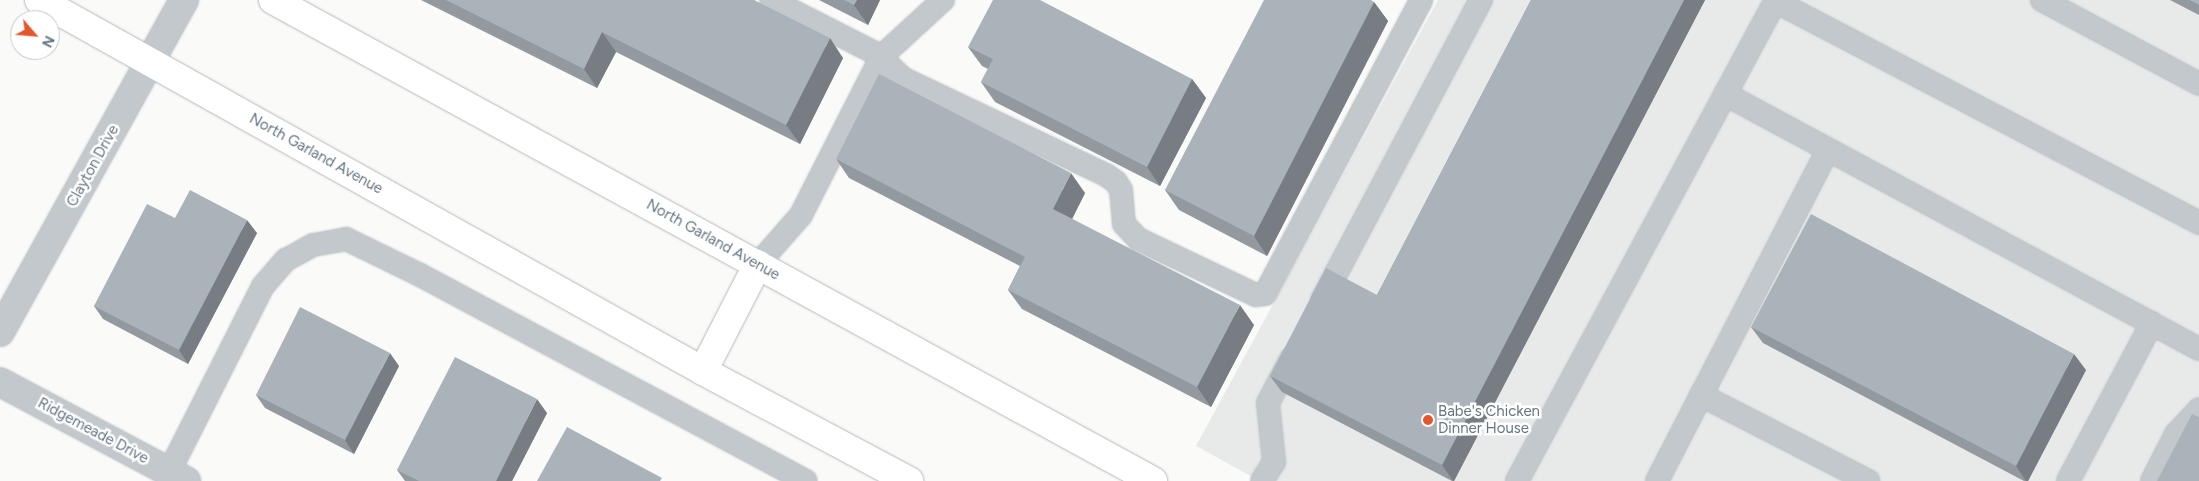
<!DOCTYPE html>
<style>
body{margin:0}
#map{position:relative;width:2199px;height:481px;overflow:hidden;background:#fafaf8;font-family:Figtree,sans-serif}
div>[style]{position:absolute}
[style*='--x']{left:calc(var(--x)*1px);top:calc(var(--y)*1px);width:calc(var(--w)*1px);rotate:calc(var(--a)*1deg)}
.built>*{inset:0;background:#e8e9e9}
.roads{filter:drop-shadow(0 0 1px #b3babf) drop-shadow(0 0 1px #b3babf)}
.lane>*{height:22px;margin:-11px;padding:0 11px;transform-origin:11px;border-radius:11px;background:#c3c8cc}
.street>*{height:28px;margin:-14px;padding:0 14px;transform-origin:14px;border-radius:14px;background:#c3c8cc}
.secondary>*{height:28px;margin:-14px;padding:0 14px;transform-origin:14px;border-radius:14px;background:#fff}
.wall>*{inset:0;background:#929a9f}
.shaded-wall>*{inset:0;background:#777d82}
.building>*{inset:0;background:#aab3b9}
.dots>*{width:14px;height:14px;translate:-50% -50%;box-sizing:border-box;border:2px solid #fff;border-radius:50%}
span{translate:-50% -50%;white-space:nowrap;text-align:center;line-height:1.15;-webkit-text-stroke:5px #fff;paint-order:stroke}
.street-label{font-size:15px;color:#657683}
.poi-label{font-size:15px;color:#657683}
.left{translate:0 -50%;text-align:left}
.north{position:absolute;left:10px;top:10px;width:50px;height:50px;box-sizing:border-box;background:#fff;border:1px solid #c1c8cd;border-radius:50%;rotate:117deg;font-size:14px;font-weight:700;line-height:20px;text-align:center;color:#657683}
.north::after{content:'';display:block;margin:auto;width:18px;height:22px;background:#e4572e;clip-path:polygon(50% 0,100% 100%,50% 72%,0 100%)}
</style>
<div id="map">
<div class="built">
<div style="clip-path:polygon(1438px 0,2199px 0,2199px 481px,1260px 481px,1196px 446px)"></div>
</div>
<div class="roads">
<div class="lane">
<div style="--x:771;--y:0;--w:119;--a:27"></div>
<div style="--x:877;--y:54;--w:37;--a:43"></div>
<div style="--x:904;--y:79;--w:224;--a:25.4"></div>
<div style="--x:1106;--y:175;--w:12;--a:35"></div>
<div style="--x:1116;--y:182;--w:9;--a:58"></div>
<div style="--x:1121;--y:190;--w:34;--a:85"></div>
<div style="--x:1124;--y:224;--w:21;--a:47"></div>
<div style="--x:1138;--y:239;--w:131;--a:25.4"></div>
<div style="--x:1256;--y:295;--w:9;--a:-6"></div>
<div style="--x:1265;--y:294;--w:333;--a:-62"></div>
<div style="--x:2042;--y:0;--w:178;--a:28.1"></div>
<div style="--x:1775;--y:1;--w:479;--a:27.6"></div>
<div style="--x:1725;--y:94;--w:538;--a:28.28"></div>
<div style="--x:758;--y:264;--w:65;--a:-48.7"></div>
<div style="--x:801;--y:215;--w:177;--a:-63.1"></div>
<div style="--x:881;--y:57;--w:84;--a:-42.6"></div>
<div style="--x:1322;--y:300;--w:340;--a:-62.1"></div>
<div style="--x:1701;--y:395;--w:188;--a:27.2"></div>
<div style="--x:169;--y:472;--w:208;--a:-63.2"></div>
<div style="--x:263;--y:286;--w:35;--a:-49"></div>
<div style="--x:286;--y:260;--w:31;--a:-29"></div>
<div style="--x:313;--y:245;--w:34;--a:-10"></div>
<div style="--x:346;--y:239;--w:82;--a:25.9"></div>
<div style="--x:420;--y:275;--w:437;--a:28.1"></div>
<div style="--x:1262;--y:481;--w:22;--a:-58"></div>
<div style="--x:1274;--y:462;--w:59;--a:-95.8"></div>
<div style="--x:1268;--y:403;--w:50;--a:-62.4"></div>
<div style="--x:1517;--y:481;--w:546;--a:-61.7"></div>
<div style="--x:1657;--y:481;--w:373;--a:-62.7"></div>
<div style="--x:2068;--y:481;--w:179;--a:-62"></div>
<div style="--x:2152;--y:481;--w:53;--a:-62.9"></div>
<div style="--x:2176;--y:434;--w:34;--a:-47"></div>
</div>
<div class="street">
<div style="--x:0;--y:332;--w:380;--a:-61"></div>
<div style="--x:0;--y:382;--w:211;--a:28"></div>
</div>
<div class="secondary">
<div style="--x:39;--y:0;--w:761;--a:29.19"></div>
<div style="--x:703;--y:371;--w:234;--a:28.1"></div>
<div style="--x:273;--y:0;--w:1003;--a:28.66"></div>
<div style="--x:703;--y:371;--w:120;--a:-62.8"></div>
</div>
</div>
<div class="wall">
<div style="clip-path:polygon(421px 0,754px 0,843px 58px,800px 144px,616px 52px,597px 88px)"></div>
<div style="clip-path:polygon(819px 0,880px 0,868px 25px)"></div>
<div style="clip-path:polygon(1531px 0,1705px 0,1454px 481px,1452px 481px,1282px 392px,1270px 376px,1377px 295px)"></div>
<div style="clip-path:polygon(2170px 0,2199px 0,2199px 15px)"></div>
<div style="clip-path:polygon(1374px 2px,1388px 21px,1267px 256px,1179px 210px,1165px 190px)"></div>
<div style="clip-path:polygon(968px 47px,1192px 79px,1206px 98px,1160px 186px,995px 102px,981px 82px,988px 69px,982px 66px)"></div>
<div style="clip-path:polygon(836px 159px,1085px 193px,1072px 219px,1254px 325px,1211px 407px,1022px 309px,1008px 290px,1020px 266px,849px 178px)"></div>
<div style="clip-path:polygon(175px 218px,257px 233px,188px 364px,103px 319px,94px 306px)"></div>
<div style="clip-path:polygon(1751px 327px,2086px 370px,2028px 481px,2024px 481px,1763px 343px)"></div>
<div style="clip-path:polygon(399px 366px,354px 454px,265px 408px,256px 395px)"></div>
<div style="clip-path:polygon(547px 413px,512px 481px,405px 481px,397px 470px)"></div>
</div>
<div class="shaded-wall">
<div style="clip-path:polygon(857px 0,880px 0,868px 25px,854px 5px)"></div>
<div style="clip-path:polygon(1684px 0,1705px 0,1454px 481px,1453px 481px,1442px 465px)"></div>
<div style="clip-path:polygon(1374px 2px,1388px 21px,1267px 256px,1254px 236px)"></div>
<div style="clip-path:polygon(602px 32px,616px 52px,597px 88px,584px 69px)"></div>
<div style="clip-path:polygon(830px 38px,843px 58px,800px 144px,786px 125px)"></div>
<div style="clip-path:polygon(1192px 79px,1206px 98px,1160px 186px,1147px 167px)"></div>
<div style="clip-path:polygon(1071px 173px,1085px 193px,1067px 229px,1053px 209px)"></div>
<div style="clip-path:polygon(247px 220px,257px 233px,188px 364px,179px 350px)"></div>
<div style="clip-path:polygon(1240px 305px,1254px 325px,1211px 407px,1197px 387px)"></div>
<div style="clip-path:polygon(390px 353px,399px 366px,354px 454px,345px 440px)"></div>
<div style="clip-path:polygon(2074px 354px,2086px 370px,2028px 481px,2026px 481px,2016px 466px)"></div>
<div style="clip-path:polygon(537px 399px,547px 413px,512px 481px,496px 481px)"></div>
</div>
<div class="building">
<div style="clip-path:polygon(446px 0,754px 0,830px 38px,786px 125px,602px 32px,584px 69px)"></div>
<div style="clip-path:polygon(844px 0,857px 0,854px 5px)"></div>
<div style="clip-path:polygon(993px 0,1040px 0,1192px 79px,1147px 167px,981px 82px,993px 59px,968px 47px)"></div>
<div style="clip-path:polygon(1264px 0,1371px 0,1374px 2px,1254px 236px,1165px 190px)"></div>
<div style="clip-path:polygon(1531px 0,1684px 0,1442px 465px,1270px 376px,1326px 268px,1377px 295px)"></div>
<div style="clip-path:polygon(2190px 0,2199px 0,2199px 5px)"></div>
<div style="clip-path:polygon(879px 74px,1071px 173px,1053px 209px,1240px 305px,1197px 387px,1008px 290px,1025px 257px,836px 159px)"></div>
<div style="clip-path:polygon(190px 190px,247px 220px,179px 350px,94px 306px,147px 204px,175px 218px)"></div>
<div style="clip-path:polygon(1811px 214px,2074px 354px,2016px 466px,1751px 327px)"></div>
<div style="clip-path:polygon(300px 307px,390px 353px,345px 440px,256px 395px)"></div>
<div style="clip-path:polygon(455px 357px,537px 399px,496px 481px,419px 481px,397px 470px)"></div>
<div style="clip-path:polygon(2192px 414px,2199px 417px,2199px 481px,2157px 481px)"></div>
<div style="clip-path:polygon(567px 427px,662px 478px,660px 481px,537px 481px)"></div>
</div>
<div class="dots">
<div style="left:1428px;top:420px;background:#e4572e"></div>
</div>
<div class="street-label">
<span style="left:316px;top:154px;rotate:29deg">North Garland Avenue</span>
<span style="left:93px;top:166px;rotate:-61deg">Clayton Drive</span>
<span style="left:713px;top:240px;rotate:29deg">North Garland Avenue</span>
<span style="left:93px;top:431px;rotate:28deg">Ridgemeade Drive</span>
</div>
<div class="poi-label">
<span class="left" style="left:1438px;top:420px">Babe's Chicken<br>Dinner House</span>
</div>
<div class="north">N</div>
</div>
